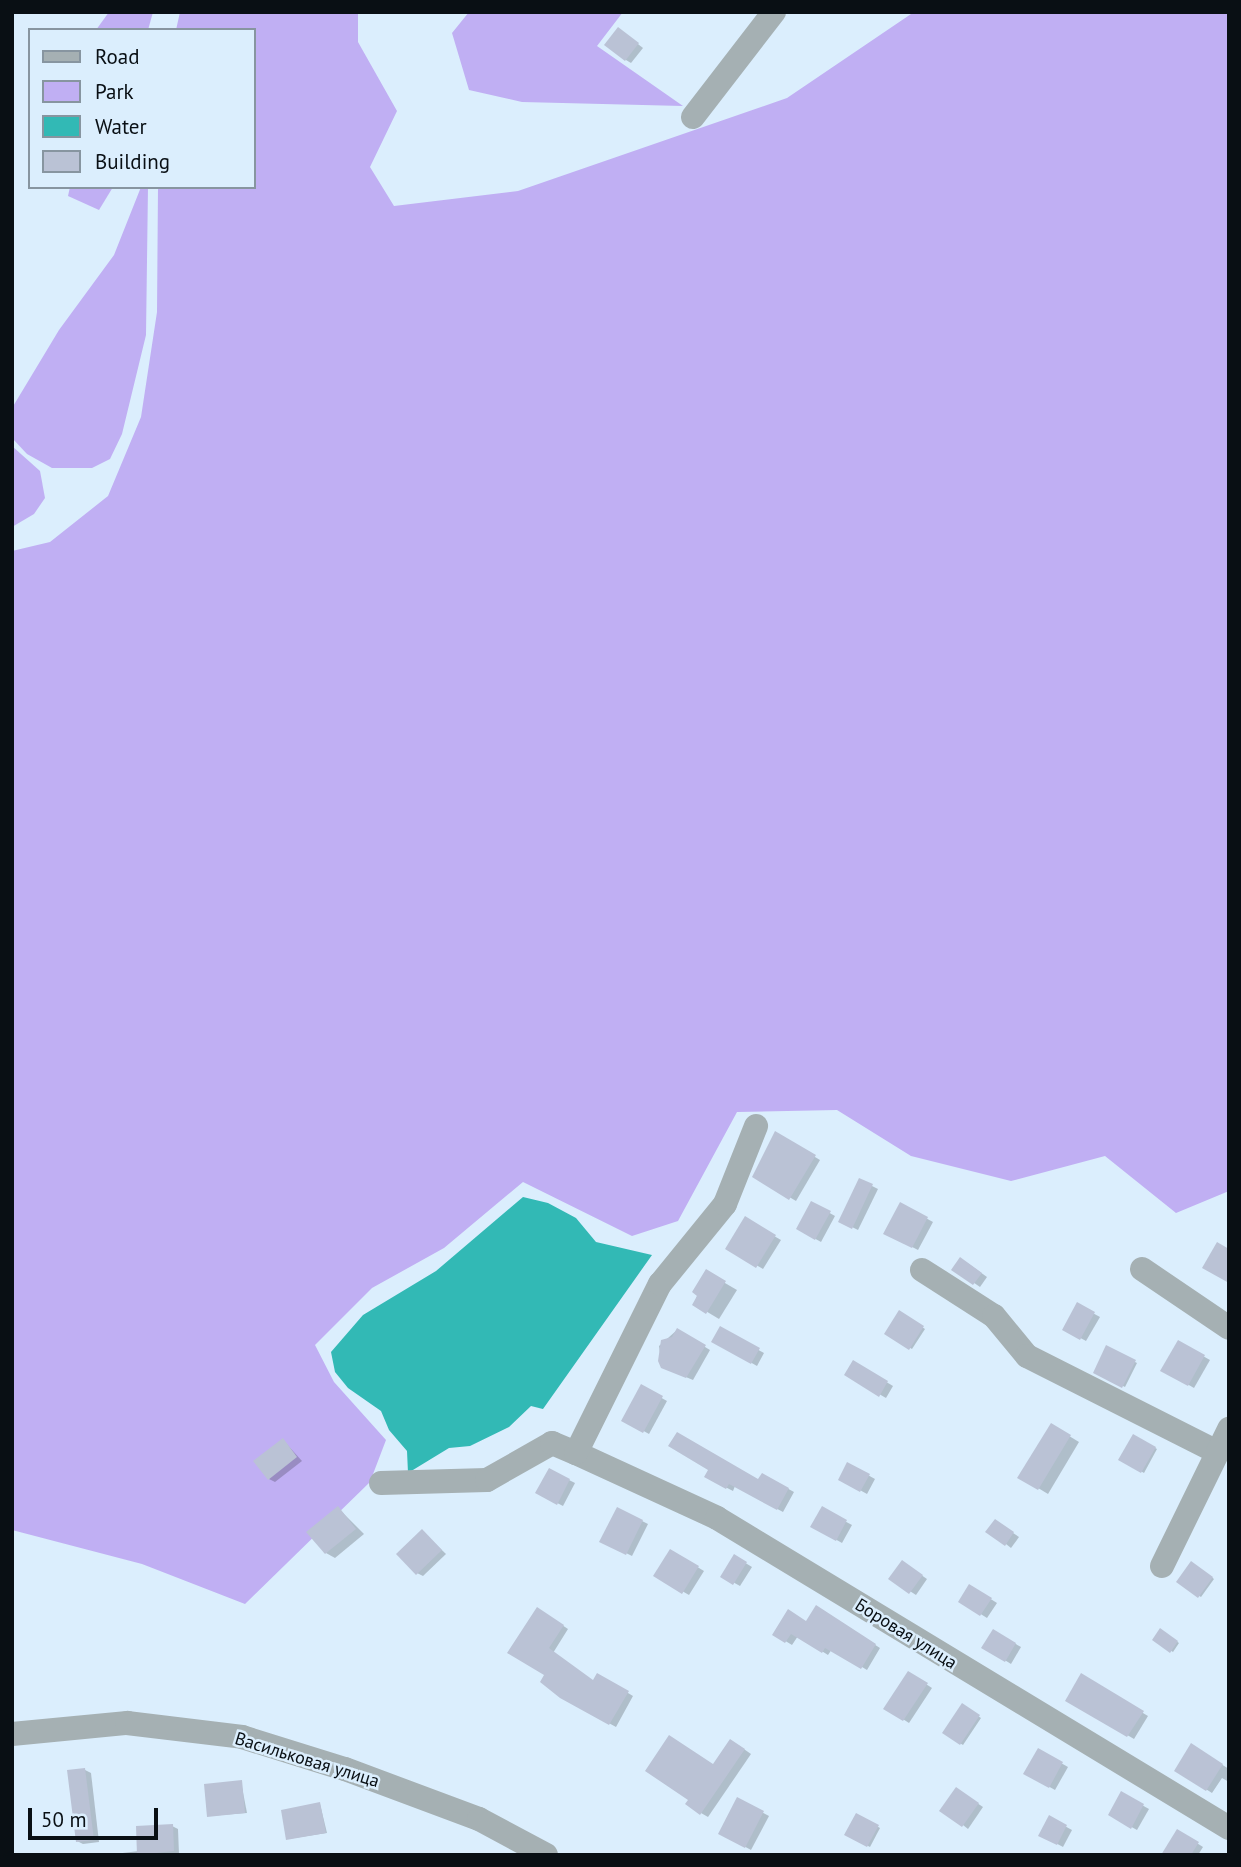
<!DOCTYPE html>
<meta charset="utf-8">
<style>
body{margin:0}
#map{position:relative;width:1241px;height:1867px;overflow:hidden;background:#dbeefd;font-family:"PT Sans",sans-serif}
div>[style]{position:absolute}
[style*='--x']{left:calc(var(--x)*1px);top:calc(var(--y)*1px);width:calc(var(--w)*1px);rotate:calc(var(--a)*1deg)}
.green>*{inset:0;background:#c0aff3}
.water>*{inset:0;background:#32b9b5}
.shadow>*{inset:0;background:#0003}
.building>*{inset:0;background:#bac2d5}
.minor>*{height:24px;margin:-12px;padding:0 12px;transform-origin:12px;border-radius:12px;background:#a5b0b3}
span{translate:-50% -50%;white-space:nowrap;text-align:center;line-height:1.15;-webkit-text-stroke:5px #dbeefd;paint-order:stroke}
.street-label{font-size:18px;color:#090f14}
.frame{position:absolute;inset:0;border:14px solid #090f14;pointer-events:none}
.legend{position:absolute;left:28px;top:28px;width:228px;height:161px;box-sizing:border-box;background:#dbeefd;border:2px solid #8795a0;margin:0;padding:9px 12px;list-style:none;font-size:21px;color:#090f14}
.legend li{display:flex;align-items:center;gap:14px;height:35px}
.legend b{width:35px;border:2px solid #8795a0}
.scale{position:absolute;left:28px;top:1808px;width:130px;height:32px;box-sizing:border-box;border:4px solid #090f14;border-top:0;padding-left:9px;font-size:21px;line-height:24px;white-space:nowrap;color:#090f14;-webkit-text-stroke:5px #dbeefd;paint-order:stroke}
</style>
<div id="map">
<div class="green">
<div style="clip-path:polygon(109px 12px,153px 12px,148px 30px,96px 30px)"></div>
<div style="clip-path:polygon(180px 12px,358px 12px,358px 42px,397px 111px,370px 167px,394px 206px,518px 191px,787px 98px,914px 12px,1229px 12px,1229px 1191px,1176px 1213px,1105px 1156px,1011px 1181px,911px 1156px,837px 1110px,737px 1112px,678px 1221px,632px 1236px,523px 1182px,444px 1248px,372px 1288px,315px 1345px,334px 1382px,386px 1440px,370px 1482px,245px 1604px,142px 1564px,12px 1530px,12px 551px,50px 542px,108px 496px,141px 417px,157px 312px,158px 187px,254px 187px,254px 30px,176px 30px)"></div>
<div style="clip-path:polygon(469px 12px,623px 12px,597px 46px,683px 106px,522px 102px,469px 90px,452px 33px)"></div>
<div style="clip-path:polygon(70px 187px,113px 187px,99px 210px,68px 196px)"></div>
<div style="clip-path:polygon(141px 187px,148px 187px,146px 335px,122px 434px,110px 459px,92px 468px,52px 468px,27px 454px,12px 438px,12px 408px,59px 330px,114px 255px)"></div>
<div style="clip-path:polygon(12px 446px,40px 471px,45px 498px,34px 514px,12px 527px)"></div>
</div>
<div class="water">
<div style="clip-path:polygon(523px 1197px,548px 1203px,576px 1218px,596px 1242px,652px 1255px,543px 1409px,531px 1406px,509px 1427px,470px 1446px,449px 1448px,408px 1473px,407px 1451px,389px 1430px,381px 1411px,348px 1388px,335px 1372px,331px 1352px,363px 1315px,436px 1271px)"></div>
</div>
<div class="shadow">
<div style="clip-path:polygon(624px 33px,643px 48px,631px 63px,626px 60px)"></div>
<div style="clip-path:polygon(775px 1133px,820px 1160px,796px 1201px,754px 1176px)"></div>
<div style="clip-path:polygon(860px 1180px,878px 1189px,858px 1230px,840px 1221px)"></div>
<div style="clip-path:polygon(812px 1203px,835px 1216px,821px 1242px,798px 1229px)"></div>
<div style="clip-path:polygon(900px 1204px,933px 1222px,918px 1250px,885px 1233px)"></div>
<div style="clip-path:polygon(745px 1219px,781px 1240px,763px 1269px,727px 1248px)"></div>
<div style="clip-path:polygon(966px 1262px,987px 1277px,980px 1287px,954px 1269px)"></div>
<div style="clip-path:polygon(706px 1272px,737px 1290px,719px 1319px,694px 1304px)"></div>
<div style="clip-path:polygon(1078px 1305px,1100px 1317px,1086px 1341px,1064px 1329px)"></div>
<div style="clip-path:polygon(900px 1313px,925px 1329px,912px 1349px,886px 1334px)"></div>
<div style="clip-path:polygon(720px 1329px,764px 1353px,757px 1366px,713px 1341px)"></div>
<div style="clip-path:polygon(677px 1330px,710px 1350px,693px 1380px,662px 1367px,659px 1346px)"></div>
<div style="clip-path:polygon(1178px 1342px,1210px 1360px,1194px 1388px,1163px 1370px)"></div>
<div style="clip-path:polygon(1107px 1348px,1137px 1363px,1125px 1387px,1095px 1372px)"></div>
<div style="clip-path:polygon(853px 1362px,893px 1386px,886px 1398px,846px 1375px)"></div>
<div style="clip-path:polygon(642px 1387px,667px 1401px,649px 1434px,624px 1420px)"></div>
<div style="clip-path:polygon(1051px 1425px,1079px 1442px,1048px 1494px,1020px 1477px)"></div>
<div style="clip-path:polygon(1133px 1436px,1157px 1449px,1144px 1473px,1120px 1459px)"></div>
<div style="clip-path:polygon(283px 1440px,302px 1461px,275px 1482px,269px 1479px)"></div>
<div style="clip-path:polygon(848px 1464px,875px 1479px,867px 1494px,840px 1479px)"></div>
<div style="clip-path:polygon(549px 1470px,575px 1483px,563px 1506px,538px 1493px)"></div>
<div style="clip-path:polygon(763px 1475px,794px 1492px,783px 1512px,735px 1486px,733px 1491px,706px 1477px,759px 1482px)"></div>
<div style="clip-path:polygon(338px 1508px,364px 1534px,335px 1558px,326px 1553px)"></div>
<div style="clip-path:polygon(618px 1509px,648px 1524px,632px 1556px,602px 1541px)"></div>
<div style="clip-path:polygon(822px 1509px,852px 1525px,842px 1543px,812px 1526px)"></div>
<div style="clip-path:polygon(1001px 1525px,1019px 1537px,1011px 1548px,1006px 1544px)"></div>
<div style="clip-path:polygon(422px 1531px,446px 1554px,423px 1576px,417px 1573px)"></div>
<div style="clip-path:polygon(671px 1551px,704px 1571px,689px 1595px,656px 1576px)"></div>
<div style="clip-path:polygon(734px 1556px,752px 1567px,740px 1586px,722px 1576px)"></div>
<div style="clip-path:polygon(1192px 1563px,1214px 1579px,1201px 1597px,1178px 1582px)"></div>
<div style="clip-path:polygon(908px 1566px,927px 1579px,916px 1595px,891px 1579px)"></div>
<div style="clip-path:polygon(970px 1586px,997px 1603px,987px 1618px,960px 1601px)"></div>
<div style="clip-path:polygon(817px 1608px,880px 1648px,867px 1670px,832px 1649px,828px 1655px,798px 1636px,792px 1645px,774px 1634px,807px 1623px)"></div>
<div style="clip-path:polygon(538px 1609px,568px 1629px,553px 1653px,594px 1682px,598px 1675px,633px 1696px,616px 1727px,561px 1697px)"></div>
<div style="clip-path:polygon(993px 1631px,1021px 1647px,1011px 1664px,984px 1647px)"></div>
<div style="clip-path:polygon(1161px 1631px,1179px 1643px,1173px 1652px,1154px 1640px)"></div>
<div style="clip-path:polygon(909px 1673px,932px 1688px,909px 1723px,886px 1708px)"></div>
<div style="clip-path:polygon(1081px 1676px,1148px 1716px,1134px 1739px,1068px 1700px)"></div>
<div style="clip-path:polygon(963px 1706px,981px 1718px,963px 1745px,944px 1733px)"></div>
<div style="clip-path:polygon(738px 1745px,751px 1754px,708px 1817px,701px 1813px,714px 1766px)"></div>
<div style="clip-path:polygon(1192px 1746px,1229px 1769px,1229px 1782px,1222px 1778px,1212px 1793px,1176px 1770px)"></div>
<div style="clip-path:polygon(1038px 1750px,1068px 1767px,1055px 1790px,1025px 1773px)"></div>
<div style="clip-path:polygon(85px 1770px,91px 1773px,99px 1842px,83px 1844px,77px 1841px)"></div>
<div style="clip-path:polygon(241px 1782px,247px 1813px,209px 1816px)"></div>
<div style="clip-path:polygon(962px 1793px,983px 1807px,968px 1829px,963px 1825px)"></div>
<div style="clip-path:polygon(1122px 1794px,1149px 1809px,1137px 1830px,1110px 1815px)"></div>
<div style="clip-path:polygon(737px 1799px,769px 1816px,751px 1850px,720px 1833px)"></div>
<div style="clip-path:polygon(320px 1804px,327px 1833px,288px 1839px)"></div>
<div style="clip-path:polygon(857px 1815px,880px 1828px,870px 1847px,846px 1834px)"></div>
<div style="clip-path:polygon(1050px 1818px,1072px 1830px,1063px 1847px,1041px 1835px)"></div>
<div style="clip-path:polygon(172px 1826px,178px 1829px,179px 1854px,106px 1855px,139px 1851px)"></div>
<div style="clip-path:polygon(1178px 1831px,1203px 1847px,1198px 1855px,1163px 1855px)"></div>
</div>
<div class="building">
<div style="clip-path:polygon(618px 27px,639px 43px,625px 61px,604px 45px)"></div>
<div style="clip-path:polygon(775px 1131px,816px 1155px,789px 1200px,752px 1177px)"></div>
<div style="clip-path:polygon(859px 1178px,873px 1184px,852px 1229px,838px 1222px)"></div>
<div style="clip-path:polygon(811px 1201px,831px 1211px,815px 1240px,796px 1229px)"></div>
<div style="clip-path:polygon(900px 1202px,928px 1217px,912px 1248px,883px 1234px)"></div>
<div style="clip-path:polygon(745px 1216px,776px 1235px,756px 1268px,725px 1249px)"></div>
<div style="clip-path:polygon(1217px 1242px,1229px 1249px,1229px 1283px,1202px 1268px)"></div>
<div style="clip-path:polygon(960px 1257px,982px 1273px,973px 1285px,951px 1270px)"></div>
<div style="clip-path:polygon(706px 1269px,726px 1281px,706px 1314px,692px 1305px,697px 1296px,692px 1292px)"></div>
<div style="clip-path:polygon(1077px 1302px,1095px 1312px,1080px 1340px,1062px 1330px)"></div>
<div style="clip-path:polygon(899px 1310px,924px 1326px,909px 1350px,884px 1334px)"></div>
<div style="clip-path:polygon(720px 1326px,760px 1348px,751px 1364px,711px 1342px)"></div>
<div style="clip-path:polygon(677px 1328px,706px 1345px,686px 1378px,661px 1368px,658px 1361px,661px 1340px,672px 1337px)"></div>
<div style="clip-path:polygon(1178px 1340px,1205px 1355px,1188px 1386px,1160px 1371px)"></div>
<div style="clip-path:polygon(1106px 1345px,1136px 1360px,1122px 1388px,1093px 1373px)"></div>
<div style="clip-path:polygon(853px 1360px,888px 1381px,879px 1397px,844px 1375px)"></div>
<div style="clip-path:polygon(641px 1384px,663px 1396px,643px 1433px,621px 1421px)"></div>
<div style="clip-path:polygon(1051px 1423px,1071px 1435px,1038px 1490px,1017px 1478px)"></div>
<div style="clip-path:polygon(677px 1432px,758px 1479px,762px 1473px,789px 1488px,777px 1510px,729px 1484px,726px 1489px,704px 1477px,708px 1470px,668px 1446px)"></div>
<div style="clip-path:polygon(1133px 1434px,1156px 1447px,1141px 1473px,1118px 1460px)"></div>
<div style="clip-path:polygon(283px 1438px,297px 1457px,268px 1480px,253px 1461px)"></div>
<div style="clip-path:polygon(847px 1462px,870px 1474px,860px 1492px,838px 1480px)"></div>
<div style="clip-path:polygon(549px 1468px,570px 1479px,557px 1505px,535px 1493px)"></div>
<div style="clip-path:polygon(338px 1506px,356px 1529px,325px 1554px,306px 1532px)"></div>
<div style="clip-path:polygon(822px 1506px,847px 1520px,836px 1541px,810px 1527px)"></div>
<div style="clip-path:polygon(617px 1507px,643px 1520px,626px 1555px,599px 1542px)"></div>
<div style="clip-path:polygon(995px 1519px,1014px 1532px,1005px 1546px,985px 1532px)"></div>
<div style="clip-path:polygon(422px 1529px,442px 1550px,416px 1575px,396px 1554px)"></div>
<div style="clip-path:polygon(670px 1549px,699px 1566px,682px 1594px,653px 1576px)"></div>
<div style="clip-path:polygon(734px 1554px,747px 1562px,733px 1585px,720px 1577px)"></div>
<div style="clip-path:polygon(902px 1560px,923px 1575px,909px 1594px,888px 1579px)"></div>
<div style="clip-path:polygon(1191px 1561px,1213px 1577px,1198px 1598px,1176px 1582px)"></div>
<div style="clip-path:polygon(969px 1584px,992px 1598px,980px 1616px,958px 1602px)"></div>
<div style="clip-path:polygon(816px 1605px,876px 1644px,861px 1669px,825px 1648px,822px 1653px,791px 1634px,785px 1643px,772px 1635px,788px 1609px,806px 1621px)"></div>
<div style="clip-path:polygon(537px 1607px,564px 1625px,549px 1648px,593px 1680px,597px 1673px,629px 1691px,609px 1725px,560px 1698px,540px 1682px,544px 1675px,507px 1653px)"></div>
<div style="clip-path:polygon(1160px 1628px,1178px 1641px,1170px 1653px,1152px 1640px)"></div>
<div style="clip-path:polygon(993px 1629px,1016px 1643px,1005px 1662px,981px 1648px)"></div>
<div style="clip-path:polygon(908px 1671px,928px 1683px,903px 1721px,883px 1709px)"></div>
<div style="clip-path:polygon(1081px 1673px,1144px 1711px,1127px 1737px,1065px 1701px)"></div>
<div style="clip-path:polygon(962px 1703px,980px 1715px,960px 1745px,942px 1733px)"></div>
<div style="clip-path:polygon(669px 1735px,713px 1764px,730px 1739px,745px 1749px,700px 1815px,685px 1804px,688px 1800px,645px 1771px)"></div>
<div style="clip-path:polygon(1191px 1743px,1223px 1764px,1206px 1791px,1174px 1771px)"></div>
<div style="clip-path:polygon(1038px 1748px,1063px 1762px,1049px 1788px,1023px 1774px)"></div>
<div style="clip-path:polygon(85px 1768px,94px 1840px,76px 1842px,67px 1770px)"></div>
<div style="clip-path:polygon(242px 1780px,245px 1813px,207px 1817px,204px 1784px)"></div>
<div style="clip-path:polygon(956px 1787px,979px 1803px,962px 1827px,939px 1811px)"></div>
<div style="clip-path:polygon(1121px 1791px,1144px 1804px,1131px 1829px,1108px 1815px)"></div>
<div style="clip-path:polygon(737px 1797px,764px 1811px,745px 1848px,718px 1834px)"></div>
<div style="clip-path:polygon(320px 1802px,326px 1833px,286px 1840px,281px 1810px)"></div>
<div style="clip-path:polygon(856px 1813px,879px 1825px,867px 1847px,844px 1835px)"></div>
<div style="clip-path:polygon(1049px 1815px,1067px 1825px,1057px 1845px,1038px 1836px)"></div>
<div style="clip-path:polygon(173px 1824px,174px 1851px,137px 1855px,136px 1826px)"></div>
<div style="clip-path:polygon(1177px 1829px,1199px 1842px,1191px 1855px,1161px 1855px)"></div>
</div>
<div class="minor">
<div style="--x:693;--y:117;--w:133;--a:-52.4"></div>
<div style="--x:1142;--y:1269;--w:105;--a:34.1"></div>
<div style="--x:922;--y:1270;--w:85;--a:32.6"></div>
<div style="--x:994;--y:1316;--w:52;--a:50.5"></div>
<div style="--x:1027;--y:1356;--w:213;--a:26.8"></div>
<div style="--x:576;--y:1453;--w:155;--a:24.7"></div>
<div style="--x:717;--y:1518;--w:599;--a:31.19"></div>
<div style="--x:381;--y:1483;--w:106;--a:-1.6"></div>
<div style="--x:487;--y:1480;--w:75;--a:-29.6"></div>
<div style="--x:552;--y:1443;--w:26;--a:23"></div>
<div style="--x:576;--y:1453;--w:189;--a:-63.6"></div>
<div style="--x:660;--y:1284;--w:103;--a:-50.9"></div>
<div style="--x:725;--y:1204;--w:84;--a:-68.3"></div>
<div style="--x:1162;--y:1566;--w:153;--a:-63.9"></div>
<div style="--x:12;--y:1734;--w:116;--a:-5.5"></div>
<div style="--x:127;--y:1723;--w:116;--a:6.9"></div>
<div style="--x:242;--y:1737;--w:108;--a:17.3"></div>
<div style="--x:345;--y:1769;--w:143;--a:20.5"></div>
<div style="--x:479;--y:1819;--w:76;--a:28.2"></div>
</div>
<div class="street-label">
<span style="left:906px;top:1634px;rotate:32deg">Боровая улица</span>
<span style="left:307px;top:1760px;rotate:17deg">Васильковая улица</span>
</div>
<div class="frame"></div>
<ul class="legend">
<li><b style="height:9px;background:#a5b0b3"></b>Road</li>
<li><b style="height:19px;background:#c0aff3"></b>Park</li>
<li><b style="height:19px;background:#32b9b5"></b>Water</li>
<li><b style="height:19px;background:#bac2d5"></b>Building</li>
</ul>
<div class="scale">50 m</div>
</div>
